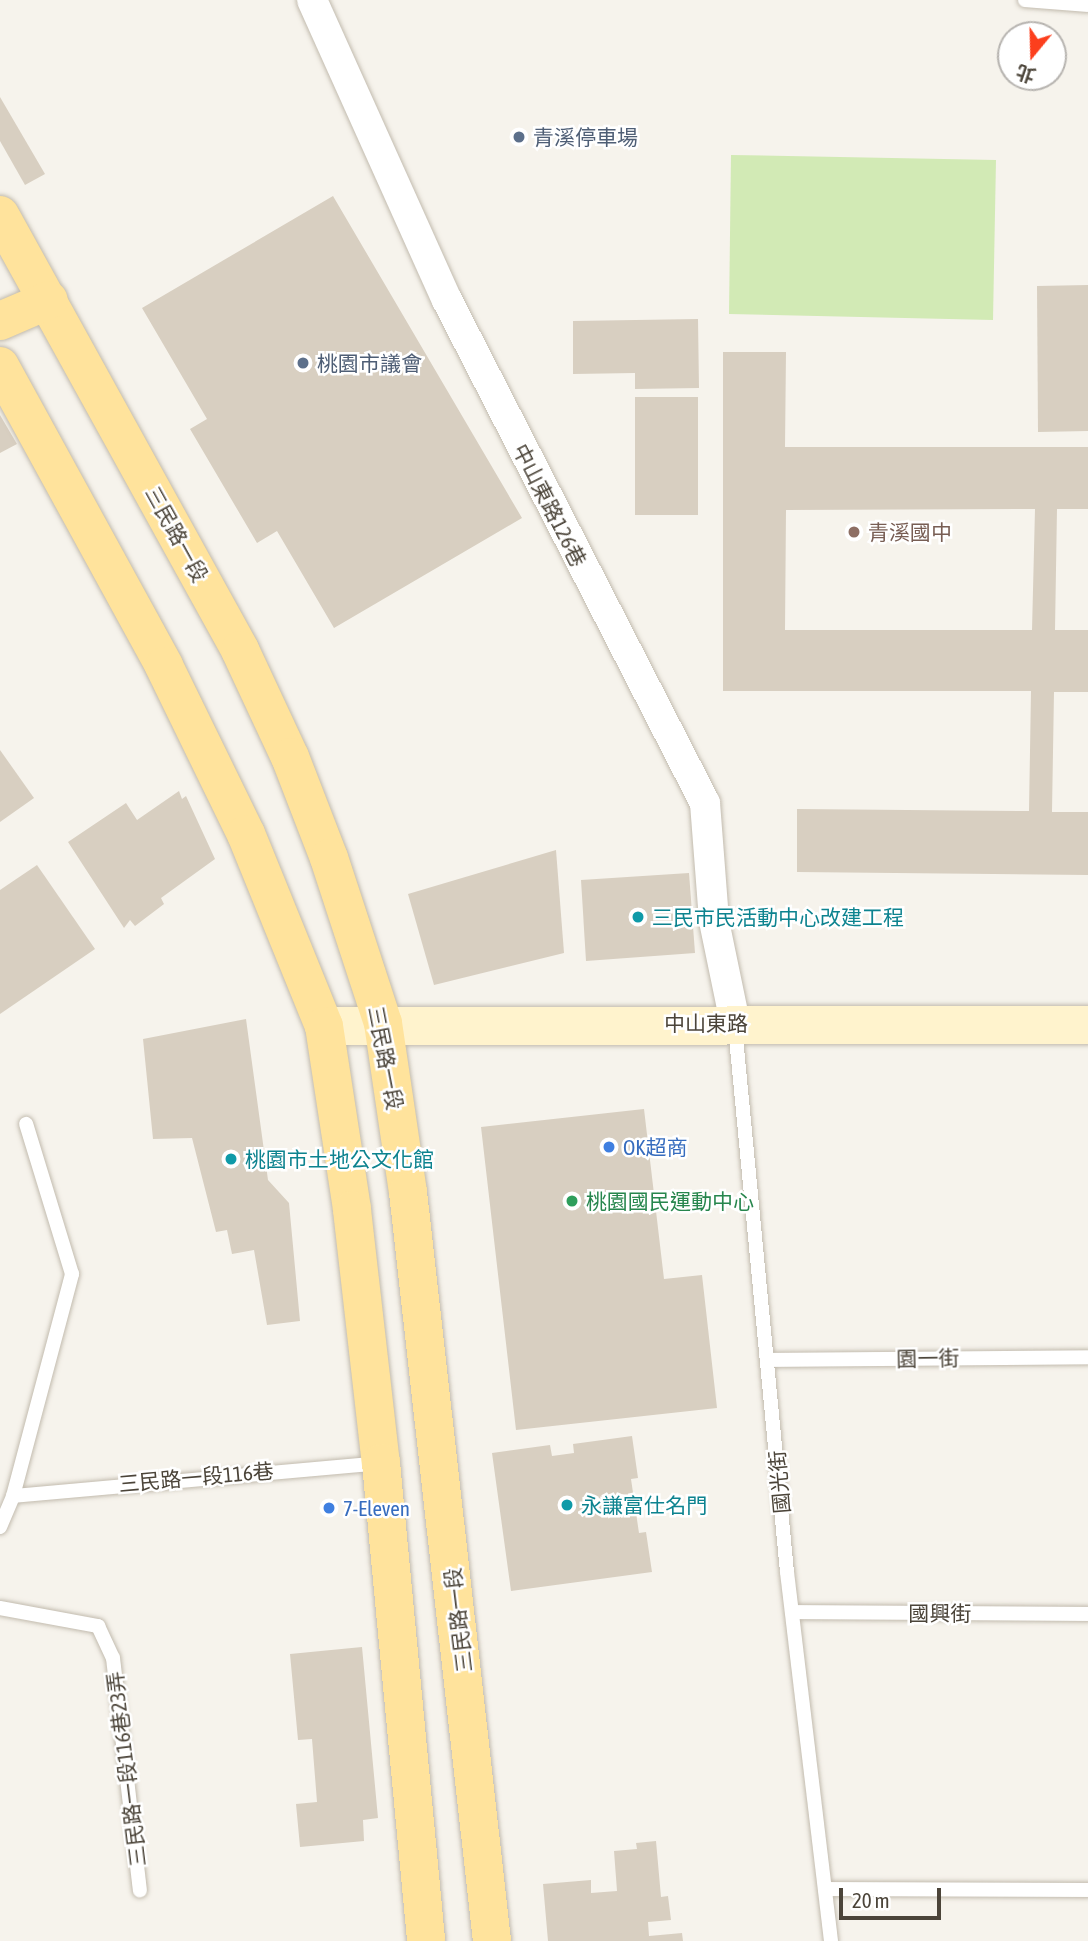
<!DOCTYPE html>
<meta charset="utf-8">
<style>
body{margin:0}
#map{position:relative;width:1088px;height:1941px;overflow:hidden;background:#f6f3ec;font-family:"Asap Condensed","Noto Sans TC",sans-serif}
div>[style]{position:absolute}
[style*='--x']{left:calc(var(--x)*1px);top:calc(var(--y)*1px);width:calc(var(--w)*1px);rotate:calc(var(--a)*1deg)}
.green>*{inset:0;background:#d2eab5}
.building>*{inset:0;background:#d8cfc1}
.roads{filter:drop-shadow(0 0 2px #c2bbae) drop-shadow(0 0 2px #c2bbae)}
.lane>*{height:14px;margin:-7px;padding:0 7px;transform-origin:7px;border-radius:7px;background:#fff}
.street>*{height:30px;margin:-15px;padding:0 15px;transform-origin:15px;border-radius:15px;background:#fff}
.secondary>*{height:38px;margin:-19px;padding:0 19px;transform-origin:19px;border-radius:19px;background:#fff3cd}
.primary>*{height:38px;margin:-19px;padding:0 19px;transform-origin:19px;border-radius:19px;background:#ffe39c}
.dots>*{width:19px;height:19px;translate:-50% -50%;box-sizing:border-box;border:4px solid #fff;border-radius:50%}
span{translate:-50% -50%;white-space:nowrap;text-align:center;line-height:1.15;-webkit-text-stroke:5px #fff;paint-order:stroke}
.service-label{font-size:21px;color:#4e5e75}
.left{translate:0 -50%;text-align:left}
.street-label{font-size:21px;color:#4b4439}
.education-label{font-size:21px;color:#785e54}
.culture-label{font-size:21px;color:#0d838f}
.shop-label{font-size:21px;color:#366cbe}
.leisure-label{font-size:21px;color:#27864d}
.north{position:absolute;left:997px;top:21px;width:70px;height:70px;box-sizing:border-box;background:#fff;border:2px solid #b7b4b0;border-radius:50%;rotate:199deg;font-size:19px;font-weight:700;line-height:28px;text-align:center;color:#4b4439}
.north::after{content:'';display:block;margin:auto;width:24px;height:32px;background:#fc3f1d;clip-path:polygon(50% 0,100% 100%,50% 72%,0 100%)}
.scale{position:absolute;left:839px;top:1888px;width:102px;height:32px;box-sizing:border-box;border:4px solid #4b4439;border-top:0;padding-left:9px;font-size:21px;line-height:24px;white-space:nowrap;color:#4b4439;-webkit-text-stroke:5px #fff;paint-order:stroke}
</style>
<div id="map">
<div class="green">
<div style="clip-path:polygon(731px 155px,996px 160px,993px 320px,729px 314px)"></div>
</div>
<div class="building">
<div style="clip-path:polygon(0 97px,45px 174px,25px 185px,0 141px)"></div>
<div style="clip-path:polygon(333px 196px,522px 518px,334px 628px,277px 531px,257px 543px,190px 429px,207px 419px,142px 308px)"></div>
<div style="clip-path:polygon(1088px 285px,1088px 431px,1038px 432px,1037px 286px)"></div>
<div style="clip-path:polygon(698px 319px,699px 388px,635px 389px,635px 373px,573px 374px,573px 321px)"></div>
<div style="clip-path:polygon(evenodd,723px 352px,786px 352px,785px 447px,1088px 447px,1088px 509px,1057px 509px,1055px 630px,1088px 630px,1088px 692px,1054px 692px,1052px 812px,1088px 812px,1088px 875px,797px 872px,797px 809px,1029px 811px,1031px 691px,723px 691px,723px 352px,1035px 509px,1032px 630px,785px 630px,786px 510px,1035px 509px)"></div>
<div style="clip-path:polygon(635px 397px,698px 397px,698px 515px,635px 515px)"></div>
<div style="clip-path:polygon(0 415px,17px 444px,0 453px)"></div>
<div style="clip-path:polygon(0 750px,34px 798px,0 822px)"></div>
<div style="clip-path:polygon(179px 791px,182px 799px,186px 796px,215px 859px,161px 898px,164px 904px,135px 926px,130px 920px,124px 928px,68px 842px,126px 803px,137px 820px)"></div>
<div style="clip-path:polygon(556px 850px,564px 953px,434px 985px,408px 894px)"></div>
<div style="clip-path:polygon(37px 865px,95px 949px,0 1014px,0 890px)"></div>
<div style="clip-path:polygon(689px 873px,695px 953px,586px 961px,581px 880px)"></div>
<div style="clip-path:polygon(246px 1019px,268px 1180px,289px 1203px,300px 1321px,267px 1325px,254px 1250px,232px 1254px,227px 1230px,216px 1232px,192px 1138px,153px 1139px,143px 1039px)"></div>
<div style="clip-path:polygon(644px 1109px,664px 1279px,702px 1275px,717px 1408px,516px 1430px,481px 1127px)"></div>
<div style="clip-path:polygon(632px 1436px,638px 1478px,631px 1479px,639px 1533px,646px 1532px,652px 1572px,511px 1591px,492px 1453px,550px 1445px,552px 1456px,574px 1453px,573px 1444px)"></div>
<div style="clip-path:polygon(362px 1647px,378px 1818px,363px 1820px,364px 1841px,300px 1847px,296px 1804px,317px 1802px,312px 1739px,298px 1740px,290px 1654px)"></div>
<div style="clip-path:polygon(656px 1841px,661px 1897px,668px 1896px,671px 1920px,648px 1922px,649px 1936px,682px 1933px,683px 1941px,548px 1941px,543px 1884px,591px 1880px,591px 1893px,617px 1891px,614px 1851px,637px 1849px,636px 1843px)"></div>
</div>
<div class="roads">
<div class="lane">
<div style="--x:1025;--y:0;--w:63;--a:4.5"></div>
<div style="--x:735;--y:1027;--w:547;--a:84.55"></div>
<div style="--x:787;--y:1572;--w:372;--a:83.2"></div>
<div style="--x:768;--y:1360;--w:320;--a:-0.5"></div>
<div style="--x:13;--y:1496;--w:369;--a:-5.1"></div>
<div style="--x:0;--y:1527;--w:34;--a:-67"></div>
<div style="--x:13;--y:1496;--w:230;--a:-75.1"></div>
<div style="--x:72;--y:1274;--w:157;--a:-107"></div>
<div style="--x:0;--y:1608;--w:100;--a:10.4"></div>
<div style="--x:98;--y:1626;--w:35;--a:65"></div>
<div style="--x:113;--y:1658;--w:234;--a:83.4"></div>
<div style="--x:792;--y:1612;--w:296;--a:0.4"></div>
<div style="--x:825;--y:1889;--w:263;--a:0.2"></div>
</div>
<div class="street">
<div style="--x:312;--y:0;--w:329;--a:65.8"></div>
<div style="--x:447;--y:300;--w:565;--a:62.85"></div>
<div style="--x:705;--y:803;--w:118;--a:85.6"></div>
<div style="--x:714;--y:921;--w:103;--a:78.3"></div>
</div>
<div class="secondary">
<div style="--x:324;--y:1026;--w:764;--a:-0.07"></div>
</div>
<div class="primary">
<div style="--x:0;--y:215;--w:497;--a:61.1"></div>
<div style="--x:240;--y:650;--w:118;--a:65"></div>
<div style="--x:290;--y:757;--w:108;--a:68.9"></div>
<div style="--x:329;--y:858;--w:174;--a:71.9"></div>
<div style="--x:383;--y:1023;--w:171;--a:81.6"></div>
<div style="--x:408;--y:1192;--w:754;--a:83.6"></div>
<div style="--x:0;--y:321;--w:53;--a:-23.2"></div>
<div style="--x:0;--y:366;--w:342;--a:61.3"></div>
<div style="--x:164;--y:666;--w:187;--a:64"></div>
<div style="--x:246;--y:834;--w:207;--a:67.9"></div>
<div style="--x:324;--y:1026;--w:186;--a:81.3"></div>
<div style="--x:352;--y:1210;--w:255;--a:83.5"></div>
<div style="--x:381;--y:1463;--w:480;--a:84.6"></div>
</div>
</div>
<div class="dots">
<div style="left:519px;top:137px;background:#5c6f8a"></div>
<div style="left:303px;top:363px;background:#5c6f8a"></div>
<div style="left:854px;top:532px;background:#8d6e63"></div>
<div style="left:638px;top:917px;background:#0f9aa8"></div>
<div style="left:609px;top:1147px;background:#3f7fe0"></div>
<div style="left:231px;top:1159px;background:#0f9aa8"></div>
<div style="left:572px;top:1201px;background:#2e9e5b"></div>
<div style="left:567px;top:1505px;background:#0f9aa8"></div>
<div style="left:329px;top:1508px;background:#3f7fe0"></div>
</div>
<div class="service-label">
<span class="left" style="left:533px;top:137px">青溪停車場</span>
<span class="left" style="left:317px;top:363px">桃園市議會</span>
</div>
<div class="street-label">
<span style="left:550px;top:505px;rotate:63deg">中山東路126巷</span>
<span style="left:177px;top:534px;rotate:61deg">三民路一段</span>
<span style="left:706px;top:1023px">中山東路</span>
<span style="left:386px;top:1058px;rotate:79deg">三民路一段</span>
<span style="left:928px;top:1358px;rotate:-1deg">園一街</span>
<span style="left:196px;top:1477px;rotate:-5deg">三民路一段116巷</span>
<span style="left:779px;top:1482px;rotate:-95deg">國光街</span>
<span style="left:940px;top:1613px">國興街</span>
<span style="left:458px;top:1620px;rotate:-97deg">三民路一段</span>
<span style="left:126px;top:1769px;rotate:-97deg">三民路一段116巷23弄</span>
</div>
<div class="education-label">
<span class="left" style="left:868px;top:532px">青溪國中</span>
</div>
<div class="culture-label">
<span class="left" style="left:652px;top:917px">三民市民活動中心改建工程</span>
<span class="left" style="left:245px;top:1159px">桃園市土地公文化館</span>
<span class="left" style="left:581px;top:1505px">永謙富仕名門</span>
</div>
<div class="shop-label">
<span class="left" style="left:623px;top:1147px">OK超商</span>
<span class="left" style="left:343px;top:1508px">7-Eleven</span>
</div>
<div class="leisure-label">
<span class="left" style="left:586px;top:1201px">桃園國民運動中心</span>
</div>
<div class="north">北</div>
<div class="scale">20 m</div>
</div>
